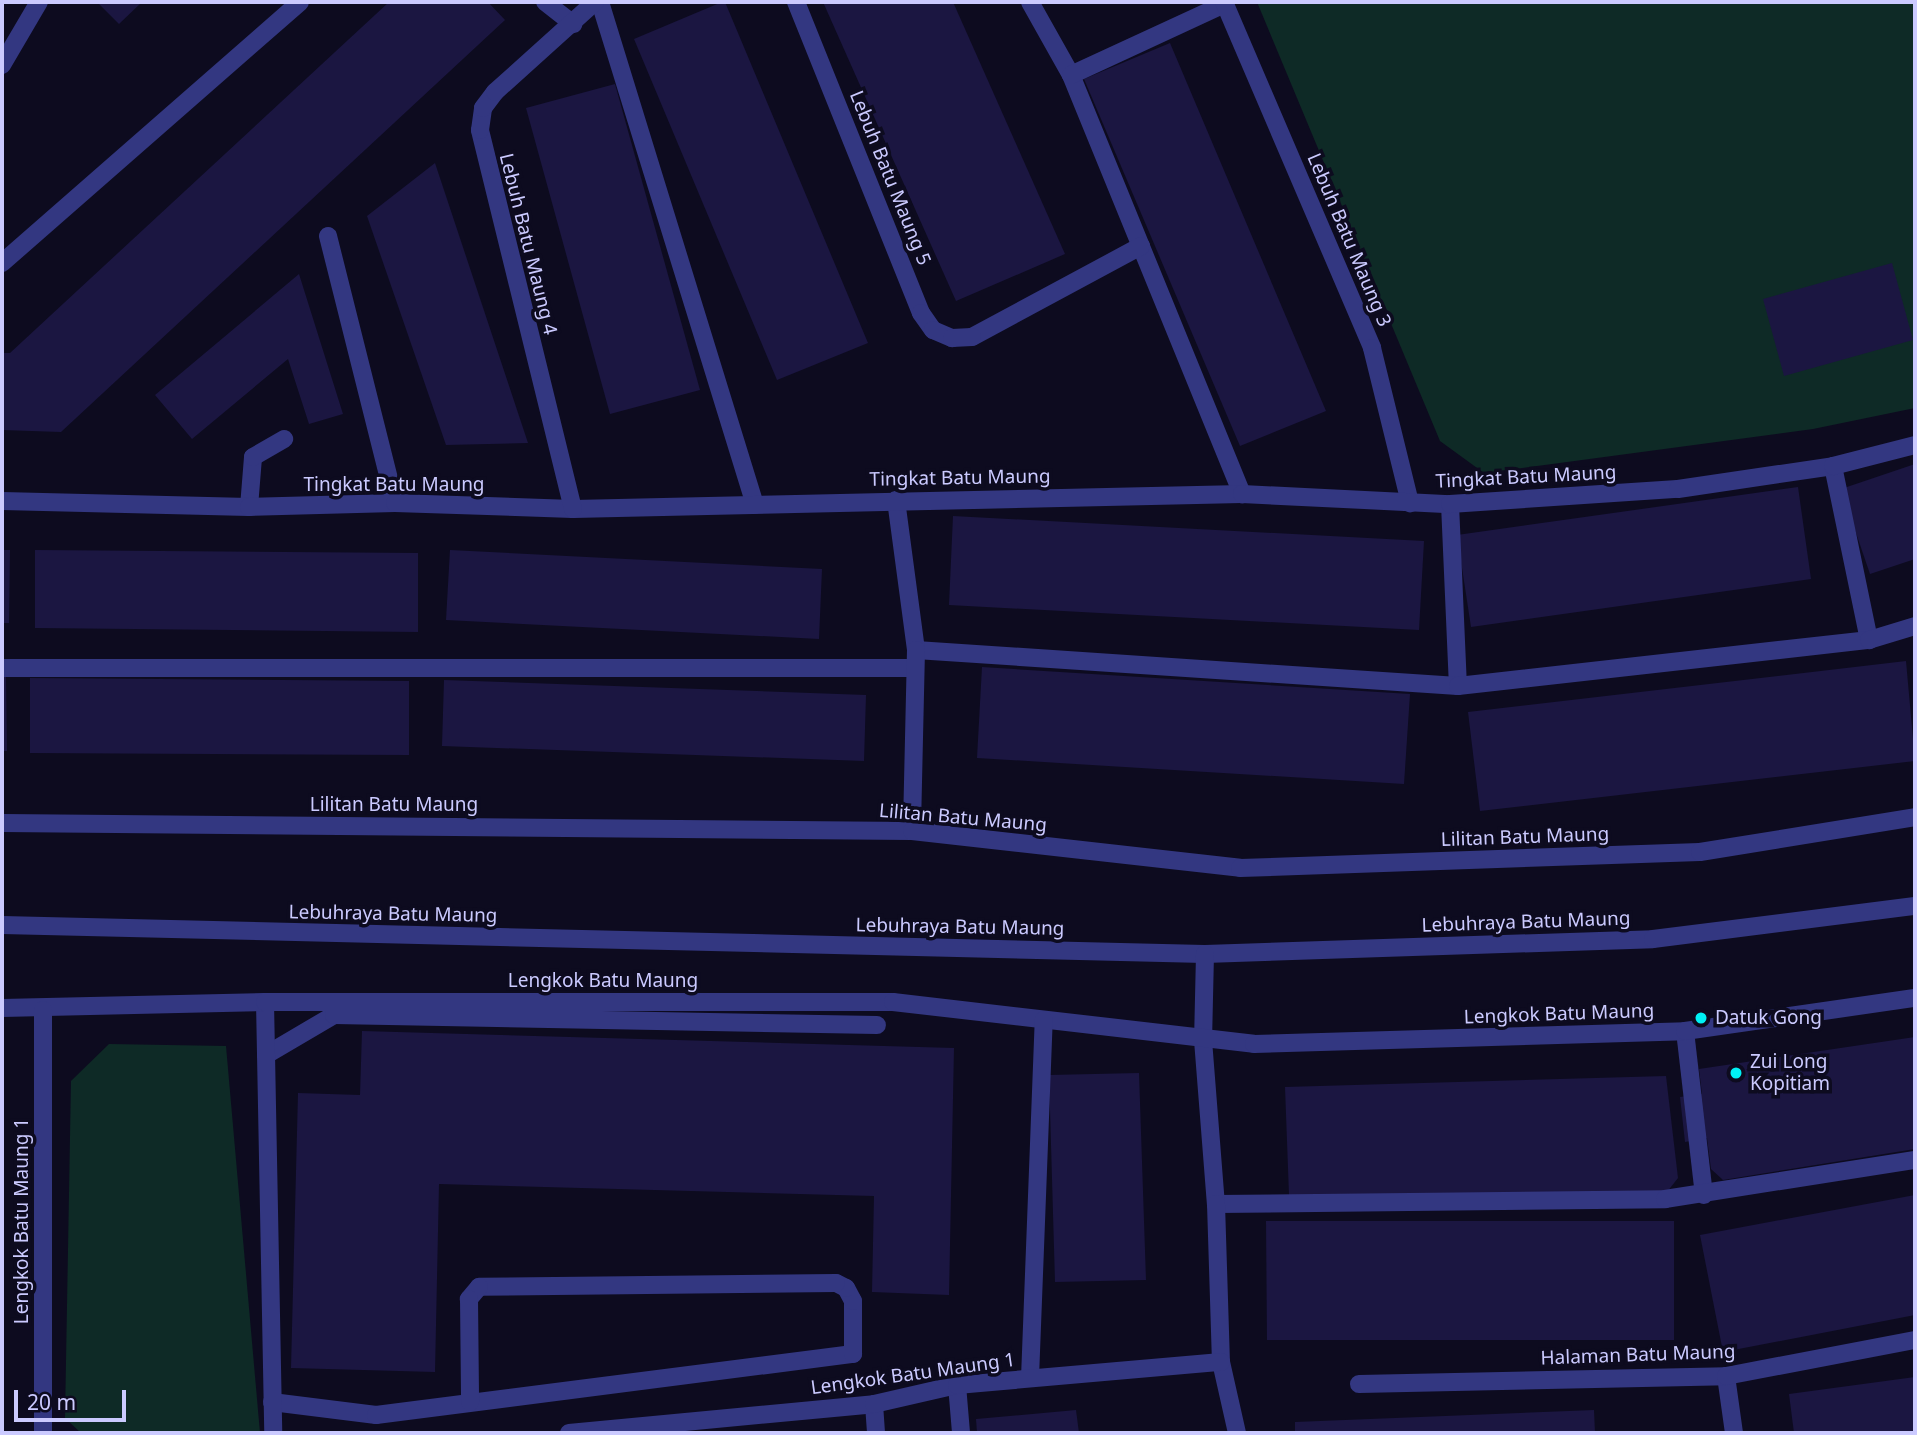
<!DOCTYPE html>
<style>
body{margin:0}
#map{position:relative;width:1917px;height:1435px;overflow:hidden;background:#0d0b1f;font-family:"Noto Sans",sans-serif}
div>[style]{position:absolute}
[style*='--x']{left:calc(var(--x)*1px);top:calc(var(--y)*1px);width:calc(var(--w)*1px);rotate:calc(var(--a)*1deg)}
.green>*{inset:0;background:#0e2a26}
.building>*{inset:0;background:#1b1641}
.lane>*{height:18px;margin:-9px;padding:0 9px;transform-origin:9px;border-radius:9px;background:#333781}
.street>*{height:18px;margin:-9px;padding:0 9px;transform-origin:9px;border-radius:9px;background:#333781}
.dots>*{width:19px;height:19px;translate:-50% -50%;box-sizing:border-box;border:4px solid #0d0b1f;border-radius:50%}
span{translate:-50% -50%;white-space:nowrap;text-align:center;line-height:1.15;-webkit-text-stroke:7px #0d0b1f;paint-order:stroke}
.street-label{font-size:19px;color:#cbcaff}
.poi-label{font-size:19px;color:#cbcaff}
.left{translate:0 -50%;text-align:left}
.frame{position:absolute;inset:0;border:4px solid #cbcaff;pointer-events:none}
.scale{position:absolute;left:14px;top:1390px;width:112px;height:32px;box-sizing:border-box;border:4px solid #cbcaff;border-top:0;padding-left:9px;font-size:21px;line-height:24px;white-space:nowrap;color:#cbcaff;-webkit-text-stroke:5px #0d0b1f;paint-order:stroke}
</style>
<div id="map">
<div class="green">
<div style="clip-path:polygon(1257px 2px,1915px 2px,1915px 408px,1813px 429px,1484px 473px,1440px 441px)"></div>
<div style="clip-path:polygon(109px 1044px,226px 1046px,260px 1433px,81px 1433px,65px 1418px,71px 1081px)"></div>
</div>
<div class="building">
<div style="clip-path:polygon(97px 2px,142px 2px,119px 24px)"></div>
<div style="clip-path:polygon(389px 2px,488px 2px,505px 20px,61px 432px,2px 430px,2px 353px,10px 353px)"></div>
<div style="clip-path:polygon(722px 2px,725px 2px,868px 343px,777px 380px,634px 39px)"></div>
<div style="clip-path:polygon(823px 2px,953px 2px,1065px 254px,956px 301px)"></div>
<div style="clip-path:polygon(1170px 43px,1326px 411px,1240px 446px,1084px 79px)"></div>
<div style="clip-path:polygon(615px 84px,700px 390px,610px 414px,526px 108px)"></div>
<div style="clip-path:polygon(435px 163px,528px 443px,446px 445px,367px 216px)"></div>
<div style="clip-path:polygon(1892px 263px,1913px 340px,1784px 376px,1763px 299px)"></div>
<div style="clip-path:polygon(299px 274px,343px 414px,309px 424px,288px 359px,192px 439px,155px 395px)"></div>
<div style="clip-path:polygon(1915px 464px,1915px 559px,1870px 574px,1841px 489px)"></div>
<div style="clip-path:polygon(1798px 487px,1811px 579px,1471px 627px,1457px 535px)"></div>
<div style="clip-path:polygon(953px 516px,1424px 541px,1419px 630px,949px 605px)"></div>
<div style="clip-path:polygon(2px 550px,10px 550px,9px 623px,2px 623px)"></div>
<div style="clip-path:polygon(35px 550px,418px 553px,418px 632px,35px 628px)"></div>
<div style="clip-path:polygon(450px 550px,822px 569px,819px 639px,446px 620px)"></div>
<div style="clip-path:polygon(1906px 661px,1915px 761px,1480px 811px,1468px 712px)"></div>
<div style="clip-path:polygon(982px 667px,1410px 694px,1404px 784px,977px 758px)"></div>
<div style="clip-path:polygon(2px 675px,6px 675px,7px 751px,2px 751px)"></div>
<div style="clip-path:polygon(30px 678px,409px 681px,409px 755px,30px 753px)"></div>
<div style="clip-path:polygon(444px 680px,866px 695px,864px 761px,442px 746px)"></div>
<div style="clip-path:polygon(362px 1031px,954px 1048px,949px 1295px,872px 1292px,874px 1196px,439px 1184px,435px 1372px,291px 1368px,298px 1093px,360px 1095px)"></div>
<div style="clip-path:polygon(1915px 1037px,1915px 1149px,1723px 1180px,1711px 1169px,1707px 1138px,1685px 1142px,1680px 1097px,1702px 1094px,1699px 1069px)"></div>
<div style="clip-path:polygon(1139px 1073px,1146px 1280px,1055px 1282px,1049px 1075px)"></div>
<div style="clip-path:polygon(1666px 1076px,1678px 1178px,1667px 1192px,1289px 1195px,1285px 1087px)"></div>
<div style="clip-path:polygon(1915px 1195px,1915px 1315px,1723px 1352px,1700px 1235px)"></div>
<div style="clip-path:polygon(1266px 1221px,1674px 1221px,1674px 1340px,1267px 1340px)"></div>
<div style="clip-path:polygon(1915px 1377px,1915px 1433px,1794px 1433px,1789px 1394px)"></div>
<div style="clip-path:polygon(1076px 1410px,1079px 1433px,977px 1433px,976px 1419px)"></div>
<div style="clip-path:polygon(1594px 1410px,1595px 1433px,1295px 1433px,1295px 1422px)"></div>
</div>
<div class="lane">
<div style="--x:600;--y:2;--w:526;--a:72.87"></div>
<div style="--x:1030;--y:2;--w:84;--a:60.7"></div>
<div style="--x:1071;--y:75;--w:453;--a:67.8"></div>
<div style="--x:1071;--y:75;--w:170;--a:-24.8"></div>
<div style="--x:328;--y:236;--w:275;--a:75.9"></div>
<div style="--x:2;--y:263;--w:396;--a:-41.2"></div>
<div style="--x:972;--y:337;--w:192;--a:-28.3"></div>
<div style="--x:1833;--y:466;--w:178;--a:78.3"></div>
<div style="--x:1450;--y:504;--w:182;--a:87.5"></div>
<div style="--x:249;--y:507;--w:50;--a:-85.4"></div>
<div style="--x:253;--y:457;--w:36;--a:-30"></div>
<div style="--x:916;--y:650;--w:543;--a:3.8"></div>
<div style="--x:1458;--y:686;--w:414;--a:-6.4"></div>
<div style="--x:1869;--y:640;--w:48;--a:-16.9"></div>
<div style="--x:2;--y:668;--w:913;--a:0"></div>
<div style="--x:1685;--y:1031;--w:165;--a:83.4"></div>
<div style="--x:266;--y:1055;--w:79;--a:-30.5"></div>
<div style="--x:334;--y:1015;--w:543;--a:1.06"></div>
<div style="--x:1216;--y:1204;--w:449;--a:-0.6"></div>
<div style="--x:1665;--y:1199;--w:253;--a:-8.9"></div>
<div style="--x:957;--y:1385;--w:48;--a:85.2"></div>
<div style="--x:272;--y:1402;--w:105;--a:7.1"></div>
<div style="--x:376;--y:1415;--w:481;--a:-7.3"></div>
<div style="--x:853;--y:1354;--w:53;--a:-90"></div>
<div style="--x:853;--y:1301;--w:15;--a:-118"></div>
<div style="--x:846;--y:1288;--w:11;--a:-153"></div>
<div style="--x:836;--y:1283;--w:357;--a:179.4"></div>
<div style="--x:479;--y:1287;--w:16;--a:130"></div>
<div style="--x:469;--y:1299;--w:103;--a:89.4"></div>
</div>
<div class="street">
<div style="--x:545;--y:2;--w:36;--a:38"></div>
<div style="--x:796;--y:2;--w:335;--a:68.1"></div>
<div style="--x:921;--y:313;--w:21;--a:55"></div>
<div style="--x:933;--y:330;--w:21;--a:23"></div>
<div style="--x:952;--y:338;--w:20;--a:-3"></div>
<div style="--x:1224;--y:2;--w:376;--a:66.8"></div>
<div style="--x:1372;--y:348;--w:160;--a:76.2"></div>
<div style="--x:2;--y:65;--w:73;--a:-59.6"></div>
<div style="--x:896;--y:500;--w:151;--a:82.4"></div>
<div style="--x:916;--y:650;--w:181;--a:91.3"></div>
<div style="--x:2;--y:501;--w:247;--a:1.4"></div>
<div style="--x:249;--y:507;--w:146;--a:-1.6"></div>
<div style="--x:395;--y:503;--w:178;--a:1.9"></div>
<div style="--x:573;--y:509;--w:669;--a:-1.28"></div>
<div style="--x:1242;--y:494;--w:208;--a:2.8"></div>
<div style="--x:1450;--y:504;--w:228;--a:-3.8"></div>
<div style="--x:1678;--y:489;--w:157;--a:-8.4"></div>
<div style="--x:1833;--y:466;--w:85;--a:-14.4"></div>
<div style="--x:573;--y:509;--w:390;--a:-103.8"></div>
<div style="--x:480;--y:130;--w:22;--a:-82"></div>
<div style="--x:483;--y:108;--w:20;--a:-53"></div>
<div style="--x:495;--y:92;--w:135;--a:-42"></div>
<div style="--x:2;--y:823;--w:910;--a:0.5"></div>
<div style="--x:912;--y:831;--w:330;--a:6.4"></div>
<div style="--x:1240;--y:868;--w:460;--a:-2"></div>
<div style="--x:1700;--y:852;--w:218;--a:-9.2"></div>
<div style="--x:2;--y:925;--w:1203;--a:1.38"></div>
<div style="--x:1205;--y:954;--w:448;--a:-1.9"></div>
<div style="--x:1653;--y:939;--w:264;--a:-7.2"></div>
<div style="--x:1205;--y:954;--w:86;--a:91.3"></div>
<div style="--x:1203;--y:1040;--w:165;--a:85.5"></div>
<div style="--x:1216;--y:1204;--w:158;--a:88.2"></div>
<div style="--x:1221;--y:1362;--w:73;--a:77.3"></div>
<div style="--x:265;--y:1002;--w:431;--a:88.9"></div>
<div style="--x:2;--y:1008;--w:263;--a:-1.3"></div>
<div style="--x:265;--y:1002;--w:628;--a:0"></div>
<div style="--x:893;--y:1002;--w:363;--a:6.6"></div>
<div style="--x:1254;--y:1044;--w:431;--a:-1.7"></div>
<div style="--x:1685;--y:1031;--w:232;--a:-8.2"></div>
<div style="--x:1726;--y:1376;--w:58;--a:82"></div>
<div style="--x:1030;--y:1378;--w:358;--a:-87.8"></div>
<div style="--x:1359;--y:1384;--w:367;--a:-1.2"></div>
<div style="--x:1726;--y:1376;--w:192;--a:-10.8"></div>
<div style="--x:874;--y:1404;--w:29;--a:86"></div>
<div style="--x:43;--y:1433;--w:423;--a:-90"></div>
<div style="--x:569;--y:1433;--w:306;--a:-5.4"></div>
<div style="--x:874;--y:1404;--w:85;--a:-12.9"></div>
<div style="--x:957;--y:1385;--w:265;--a:-5"></div>
</div>
<div class="dots">
<div style="left:1701px;top:1018px;background:#00f1f5"></div>
<div style="left:1736px;top:1073px;background:#00f1f5"></div>
</div>
<div class="street-label">
<span style="left:890px;top:178px;rotate:68deg">Lebuh Batu Maung 5</span>
<span style="left:1349px;top:240px;rotate:67deg">Lebuh Batu Maung 3</span>
<span style="left:528px;top:244px;rotate:76deg">Lebuh Batu Maung 4</span>
<span style="left:1526px;top:477px;rotate:-3deg">Tingkat Batu Maung</span>
<span style="left:960px;top:478px;rotate:-1deg">Tingkat Batu Maung</span>
<span style="left:394px;top:485px">Tingkat Batu Maung</span>
<span style="left:394px;top:805px">Lilitan Batu Maung</span>
<span style="left:963px;top:818px;rotate:5deg">Lilitan Batu Maung</span>
<span style="left:1525px;top:837px;rotate:-2deg">Lilitan Batu Maung</span>
<span style="left:393px;top:914px;rotate:1deg">Lebuhraya Batu Maung</span>
<span style="left:1526px;top:922px;rotate:-2deg">Lebuhraya Batu Maung</span>
<span style="left:960px;top:927px;rotate:1deg">Lebuhraya Batu Maung</span>
<span style="left:603px;top:981px">Lengkok Batu Maung</span>
<span style="left:1559px;top:1014px;rotate:-2deg">Lengkok Batu Maung</span>
<span style="left:22px;top:1221px;rotate:-90deg">Lengkok Batu Maung 1</span>
<span style="left:1638px;top:1355px;rotate:-2deg">Halaman Batu Maung</span>
<span style="left:913px;top:1374px;rotate:-8deg">Lengkok Batu Maung 1</span>
</div>
<div class="poi-label">
<span class="left" style="left:1715px;top:1018px">Datuk Gong</span>
<span class="left" style="left:1750px;top:1073px">Zui Long<br>Kopitiam</span>
</div>
<div class="frame"></div>
<div class="scale">20 m</div>
</div>
